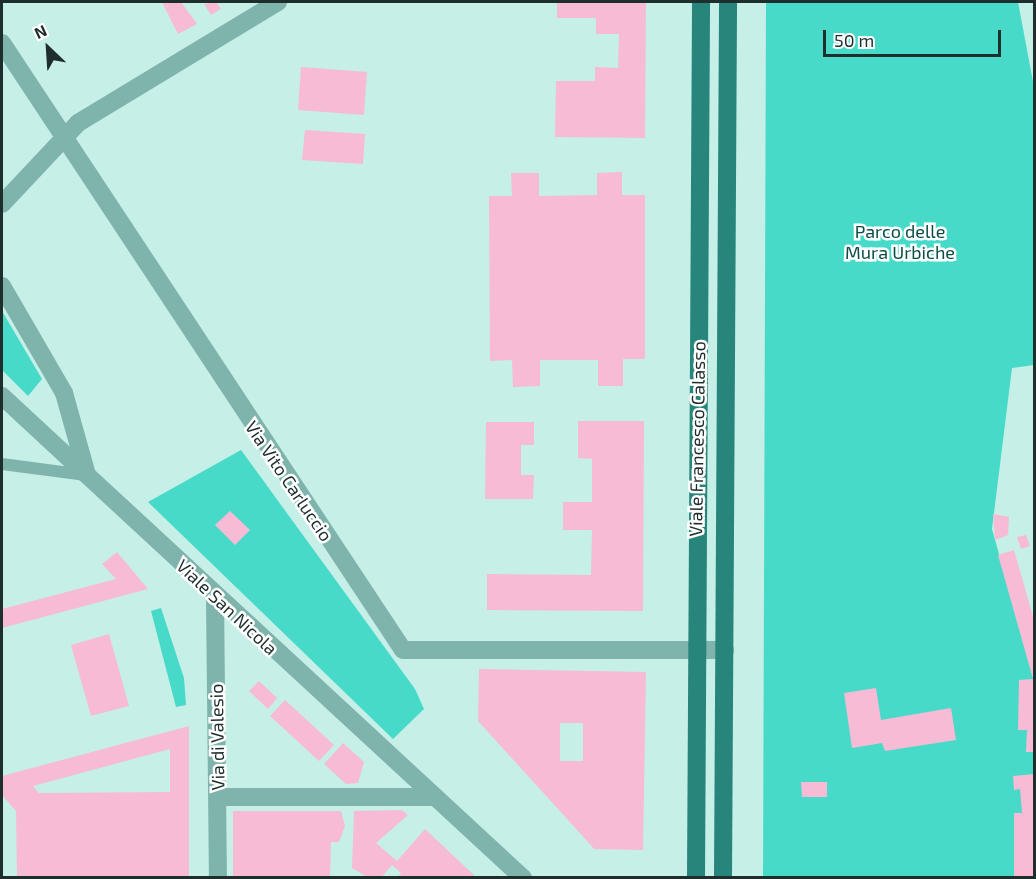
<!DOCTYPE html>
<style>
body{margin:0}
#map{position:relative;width:1036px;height:879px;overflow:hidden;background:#c6efe8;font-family:"Exo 2",sans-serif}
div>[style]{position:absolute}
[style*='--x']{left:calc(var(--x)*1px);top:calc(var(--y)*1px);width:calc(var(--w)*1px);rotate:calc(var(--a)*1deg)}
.green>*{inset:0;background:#48dac9}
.building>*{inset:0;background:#f7bbd6}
.service>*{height:12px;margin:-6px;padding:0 6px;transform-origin:6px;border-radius:6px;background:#7fb4ac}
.pedestrian>*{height:18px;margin:-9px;padding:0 9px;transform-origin:9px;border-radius:9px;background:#7fb4ac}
.minor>*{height:18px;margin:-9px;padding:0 9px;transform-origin:9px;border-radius:9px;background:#7fb4ac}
.primary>*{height:18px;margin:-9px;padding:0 9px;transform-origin:9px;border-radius:9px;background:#28857b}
span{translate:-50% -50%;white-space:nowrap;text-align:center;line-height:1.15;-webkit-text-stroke:5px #fff;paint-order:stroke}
.park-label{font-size:18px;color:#0a4d46}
.street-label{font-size:18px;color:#1e2e2c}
.frame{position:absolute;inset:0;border:3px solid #1e2e2c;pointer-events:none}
.north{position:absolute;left:18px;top:18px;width:60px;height:60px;-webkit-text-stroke:4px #fff;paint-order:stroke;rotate:335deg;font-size:16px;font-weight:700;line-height:24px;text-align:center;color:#1e2e2c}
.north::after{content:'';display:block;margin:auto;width:21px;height:27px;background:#1e2e2c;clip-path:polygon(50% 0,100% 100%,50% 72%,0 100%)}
.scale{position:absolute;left:823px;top:30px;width:178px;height:27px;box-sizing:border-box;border:3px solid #1e2e2c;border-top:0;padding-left:8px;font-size:18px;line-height:21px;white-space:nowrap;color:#1e2e2c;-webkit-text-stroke:4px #fff;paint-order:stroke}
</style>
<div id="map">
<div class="green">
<div style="clip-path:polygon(766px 2px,1018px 2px,1034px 87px,1034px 365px,1012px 368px,992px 529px,1034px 679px,1034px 877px,763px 878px)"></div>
<div style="clip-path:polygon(2px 311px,42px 379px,28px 396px,2px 370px)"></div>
<div style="clip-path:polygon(241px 450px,415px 689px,424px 709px,393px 739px,148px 502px)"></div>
<div style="clip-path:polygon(161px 608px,184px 678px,186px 705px,176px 707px,151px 611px)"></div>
</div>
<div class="building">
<div style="clip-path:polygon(162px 2px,181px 2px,197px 24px,178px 34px)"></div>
<div style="clip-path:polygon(216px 2px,221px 9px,211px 15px,204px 4px)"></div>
<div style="clip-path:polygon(557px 2px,646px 2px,645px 138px,555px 137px,556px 81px,595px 81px,595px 67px,618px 68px,619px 34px,596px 34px,596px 18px,557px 18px)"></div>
<div style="clip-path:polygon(301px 67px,367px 72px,364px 115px,298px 110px)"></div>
<div style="clip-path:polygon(305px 130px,365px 134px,363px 164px,302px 160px)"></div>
<div style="clip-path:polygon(622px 172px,622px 195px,645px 195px,645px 359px,623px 359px,623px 386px,598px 386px,598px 360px,540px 360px,540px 386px,513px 387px,512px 360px,490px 361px,489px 196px,512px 196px,511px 173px,539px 173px,539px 196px,597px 195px,597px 173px)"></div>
<div style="clip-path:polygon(578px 421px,644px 421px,643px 611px,487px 610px,487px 574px,591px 575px,592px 530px,563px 530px,563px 502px,592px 502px,592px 459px,578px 458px)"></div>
<div style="clip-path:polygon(486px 422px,534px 422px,534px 445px,521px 445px,521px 475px,534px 475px,533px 499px,485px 499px)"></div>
<div style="clip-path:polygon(230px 511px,250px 530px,235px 545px,215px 525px)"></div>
<div style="clip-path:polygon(993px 514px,1009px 517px,1008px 535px,995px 540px)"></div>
<div style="clip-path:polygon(1026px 535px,1030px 546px,1021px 549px,1017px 537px)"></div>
<div style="clip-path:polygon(1014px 550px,1034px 620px,1034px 752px,1026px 752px,1027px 730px,1018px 730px,1019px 680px,1033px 679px,998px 555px)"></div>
<div style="clip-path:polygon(117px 552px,148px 589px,2px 628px,2px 609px,116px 579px,102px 564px)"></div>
<div style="clip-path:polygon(109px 634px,129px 706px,91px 716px,71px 645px)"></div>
<div style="clip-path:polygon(evenodd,479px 669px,646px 672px,643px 850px,594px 849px,588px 842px,478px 721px,479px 669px,560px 723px,583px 723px,583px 761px,560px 761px,560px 723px)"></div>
<div style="clip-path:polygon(259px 681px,277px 698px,268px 709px,249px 691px)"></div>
<div style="clip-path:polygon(876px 688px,881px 720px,951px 708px,956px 740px,885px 751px,882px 743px,852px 748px,844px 693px)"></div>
<div style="clip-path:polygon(285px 700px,334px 745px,319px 761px,270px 716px)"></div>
<div style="clip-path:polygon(evenodd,189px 726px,189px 878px,17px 878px,16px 811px,2px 795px,2px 776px,189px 726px,170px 749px,170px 792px,39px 793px,33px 786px,170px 749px)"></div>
<div style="clip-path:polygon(343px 743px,364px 762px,358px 783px,346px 784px,324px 764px)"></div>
<div style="clip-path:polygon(1034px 774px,1034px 878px,1014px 878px,1014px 813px,1022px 813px,1020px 789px,1014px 790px,1013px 776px)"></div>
<div style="clip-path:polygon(801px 782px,827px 782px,827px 797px,802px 797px)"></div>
<div style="clip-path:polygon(402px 810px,408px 815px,376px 843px,397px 861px,425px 829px,477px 878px,397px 878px,401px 873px,392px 865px,381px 878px,369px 878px,352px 868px,354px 811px)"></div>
<div style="clip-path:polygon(233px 811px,341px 811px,345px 826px,339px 842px,331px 842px,330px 878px,233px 878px)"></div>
</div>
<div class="service">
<div style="--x:2;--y:464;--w:85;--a:7.5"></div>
</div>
<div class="pedestrian">
<div style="--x:2;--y:396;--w:116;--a:42.9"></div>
</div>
<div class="minor">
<div style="--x:2;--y:43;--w:727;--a:56.55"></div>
<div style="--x:403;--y:650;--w:322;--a:0"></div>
<div style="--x:2;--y:204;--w:111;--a:-46.8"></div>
<div style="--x:78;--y:123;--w:234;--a:-31.2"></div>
<div style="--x:2;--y:286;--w:124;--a:59.9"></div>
<div style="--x:64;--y:393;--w:85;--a:74.3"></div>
<div style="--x:87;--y:475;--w:594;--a:42.75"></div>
<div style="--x:215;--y:597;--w:281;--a:89.4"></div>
<div style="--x:218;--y:797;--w:217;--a:0"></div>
</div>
<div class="primary">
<div style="--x:696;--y:878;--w:876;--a:-89.67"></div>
<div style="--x:723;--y:878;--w:876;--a:-89.67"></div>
</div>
<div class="park-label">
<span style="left:900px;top:242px">Parco delle<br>Mura Urbiche</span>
</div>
<div class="street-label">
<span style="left:697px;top:439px;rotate:-89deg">Viale Francesco Calasso</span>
<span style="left:289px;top:481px;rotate:56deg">Via Vito Carluccio</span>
<span style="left:227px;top:607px;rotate:43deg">Viale San Nicola</span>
<span style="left:217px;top:737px;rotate:-91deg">Via di Valesio</span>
</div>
<div class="frame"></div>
<div class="north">N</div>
<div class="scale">50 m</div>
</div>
